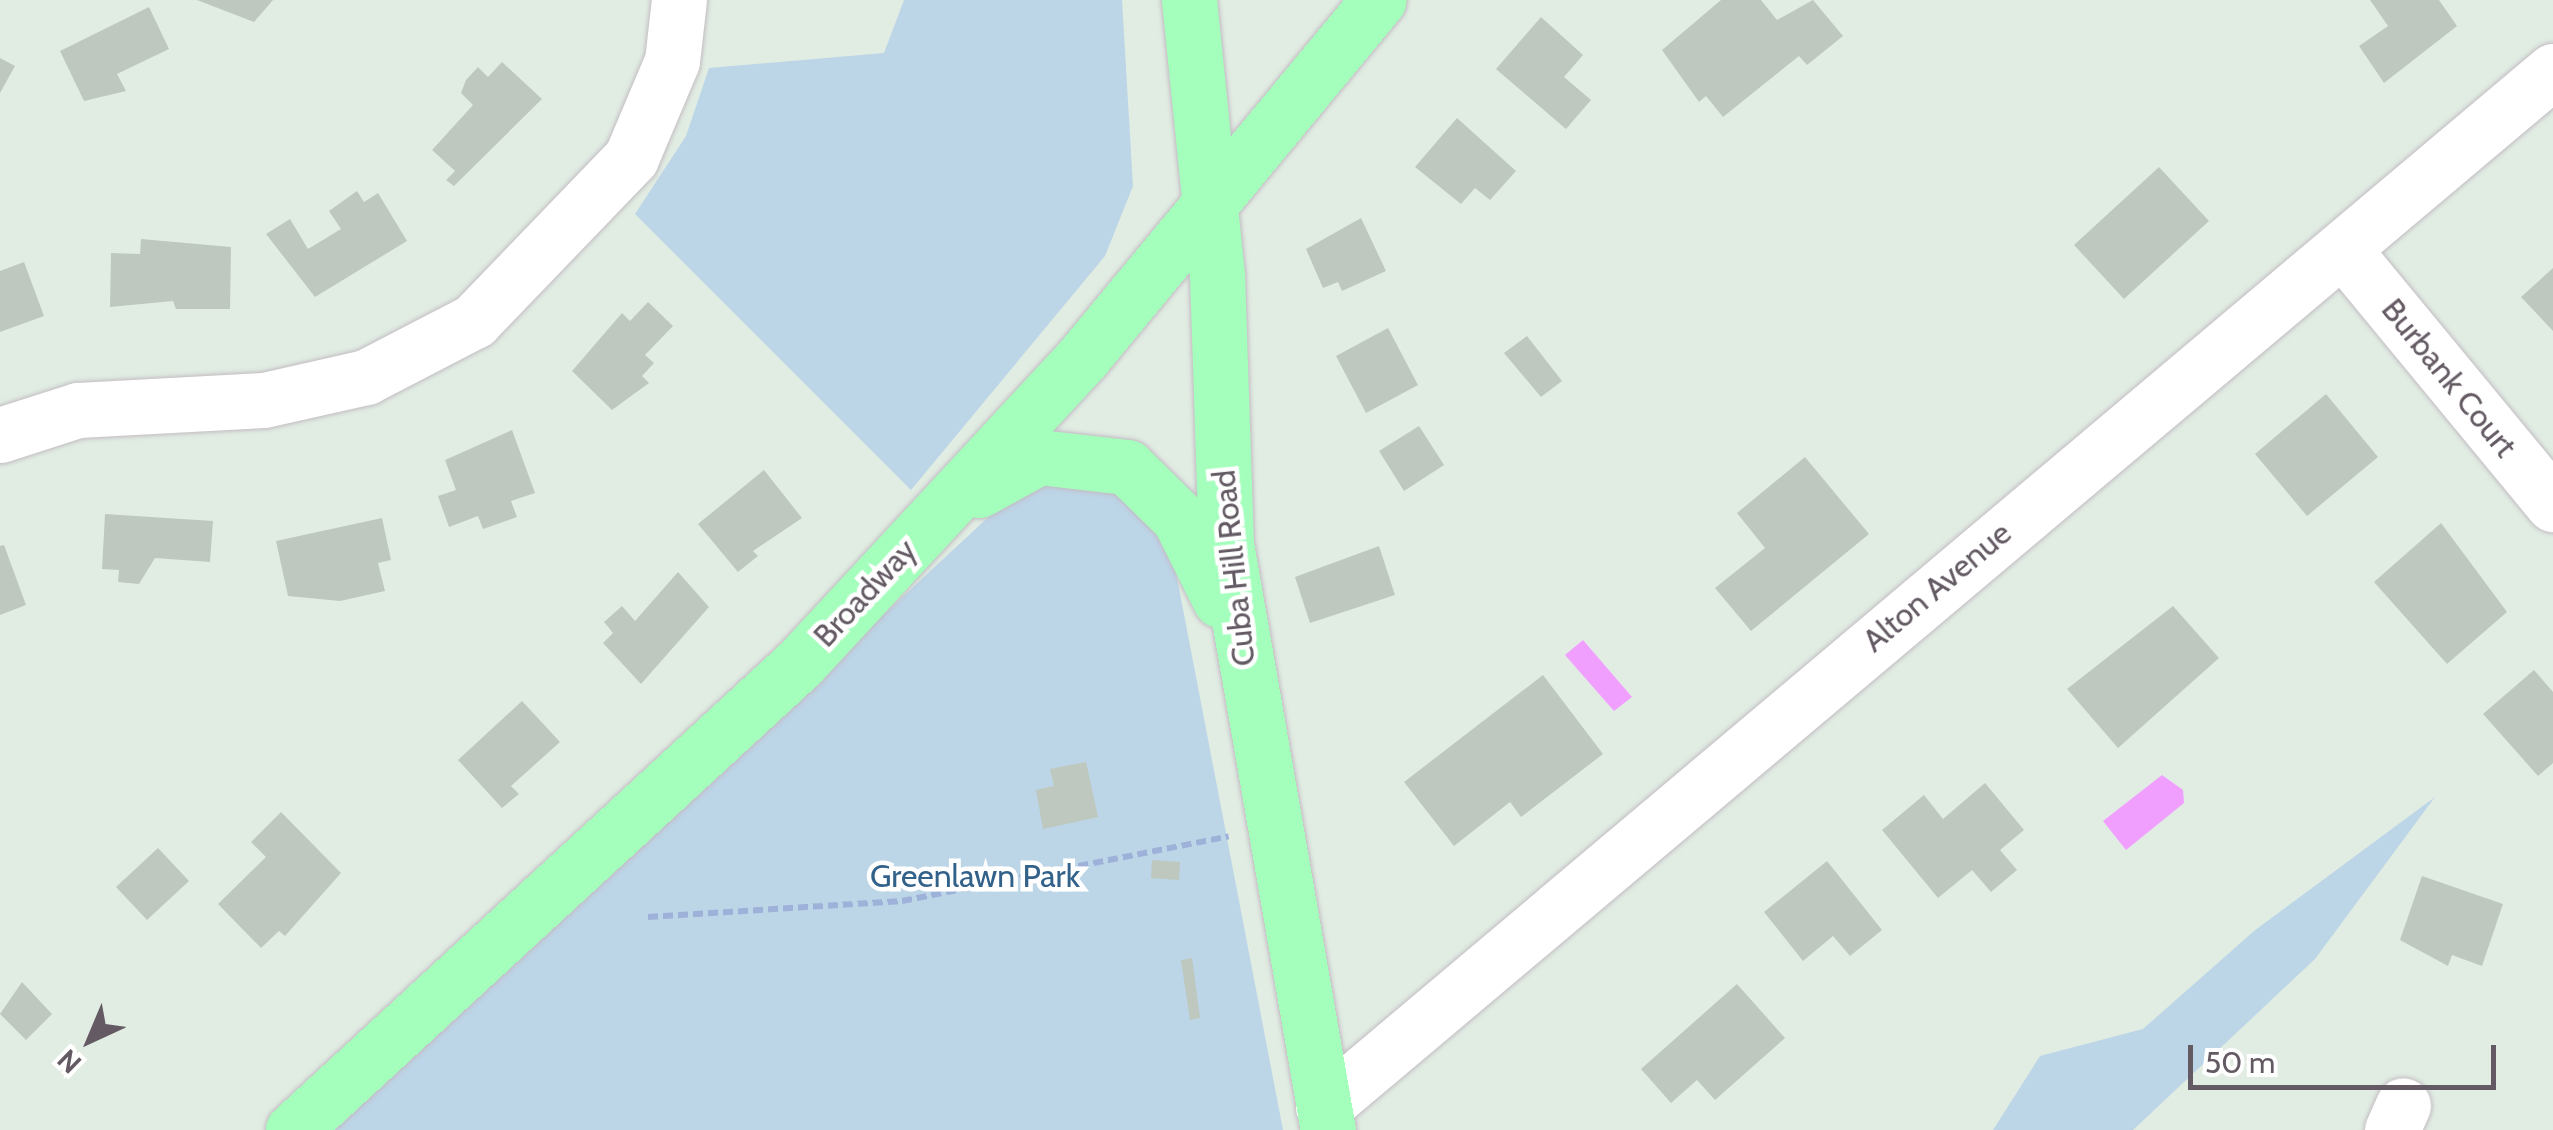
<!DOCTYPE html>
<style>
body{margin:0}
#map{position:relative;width:2553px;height:1130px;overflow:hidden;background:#e1ede3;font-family:Cabin,sans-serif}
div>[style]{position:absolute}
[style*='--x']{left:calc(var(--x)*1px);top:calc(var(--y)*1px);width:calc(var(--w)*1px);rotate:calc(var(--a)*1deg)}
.green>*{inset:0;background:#bcd5e7}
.water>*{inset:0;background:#f19fff}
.building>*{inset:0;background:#bec8be}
.path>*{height:6px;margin-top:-3px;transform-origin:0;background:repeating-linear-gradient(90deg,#9eb1d9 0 10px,transparent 0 15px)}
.roads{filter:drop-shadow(0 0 2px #c3bcc3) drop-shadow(0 0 2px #c3bcc3)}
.minor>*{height:55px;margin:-27.5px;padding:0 27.5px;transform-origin:27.5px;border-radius:27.5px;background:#fff}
.major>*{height:55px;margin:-27.5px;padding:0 27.5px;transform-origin:27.5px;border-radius:27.5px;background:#a4ffbc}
span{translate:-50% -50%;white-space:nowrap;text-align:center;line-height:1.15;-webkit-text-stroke:9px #fff;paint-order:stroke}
.street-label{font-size:32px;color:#635a63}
.park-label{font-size:32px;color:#32618a}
.north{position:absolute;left:40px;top:990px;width:100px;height:100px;-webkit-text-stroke:8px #fff;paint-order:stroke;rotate:224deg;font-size:28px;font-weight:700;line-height:40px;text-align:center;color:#635a63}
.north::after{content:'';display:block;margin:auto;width:35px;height:45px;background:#635a63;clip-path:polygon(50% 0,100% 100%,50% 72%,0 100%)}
.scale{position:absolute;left:2188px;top:1045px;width:308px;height:45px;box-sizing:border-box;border:5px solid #635a63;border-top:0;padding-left:12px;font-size:30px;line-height:35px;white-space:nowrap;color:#635a63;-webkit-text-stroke:8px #fff;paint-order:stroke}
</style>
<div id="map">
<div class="green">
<div style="clip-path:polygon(904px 0,1122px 0,1133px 186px,1105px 256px,911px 490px,635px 214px,686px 136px,709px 68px,884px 53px)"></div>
<div style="clip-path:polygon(1107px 472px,1168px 531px,1283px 1130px,329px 1130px,1025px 483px)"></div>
<div style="clip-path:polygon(2435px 797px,2315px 959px,2133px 1130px,1993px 1130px,2040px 1056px,2143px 1029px,2254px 931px)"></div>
</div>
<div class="water">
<div style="clip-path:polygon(1583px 640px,1632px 697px,1614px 711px,1565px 655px)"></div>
<div style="clip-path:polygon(2162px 775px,2183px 790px,2184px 803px,2126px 850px,2103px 821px)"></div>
</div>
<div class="building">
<div style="clip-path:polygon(197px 0,273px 0,254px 22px)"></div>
<div style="clip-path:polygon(1721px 0,1761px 0,1777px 20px,1813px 0,1843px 36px,1807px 65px,1799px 56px,1723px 117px,1706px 96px,1699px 102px,1662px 50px)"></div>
<div style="clip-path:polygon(2370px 0,2439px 0,2457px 26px,2384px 83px,2359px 46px,2388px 26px)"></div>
<div style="clip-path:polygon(149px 7px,169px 49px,117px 74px,126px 91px,84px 101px,60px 51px)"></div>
<div style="clip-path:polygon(1541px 17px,1583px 55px,1564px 77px,1591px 100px,1566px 129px,1496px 69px)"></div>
<div style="clip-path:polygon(0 58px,15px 66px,0 93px)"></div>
<div style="clip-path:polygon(502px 62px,542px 99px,454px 186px,446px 180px,455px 171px,432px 150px,473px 105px,461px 93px,466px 80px,478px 67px,488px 77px)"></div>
<div style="clip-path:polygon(1457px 118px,1516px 171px,1490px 200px,1475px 188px,1461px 204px,1415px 167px)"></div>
<div style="clip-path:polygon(2159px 167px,2209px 221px,2124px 299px,2074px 245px)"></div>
<div style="clip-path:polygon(357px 191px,364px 202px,378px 193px,407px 241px,315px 297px,266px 234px,290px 219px,308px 249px,341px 229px,329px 211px)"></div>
<div style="clip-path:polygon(1361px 218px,1386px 271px,1342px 291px,1338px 282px,1323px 288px,1306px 249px)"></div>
<div style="clip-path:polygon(141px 239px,231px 247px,230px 309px,176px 309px,173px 301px,110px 307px,111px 253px,140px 254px)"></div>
<div style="clip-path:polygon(24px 262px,44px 316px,0 332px,0 271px)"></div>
<div style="clip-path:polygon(2553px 268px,2553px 331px,2521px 297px)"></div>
<div style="clip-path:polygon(648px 302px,673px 326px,645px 355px,654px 363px,642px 376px,649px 383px,612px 410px,572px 371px,622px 313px,630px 321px)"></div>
<div style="clip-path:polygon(1388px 328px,1418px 385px,1366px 413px,1336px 356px)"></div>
<div style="clip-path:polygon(1527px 336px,1562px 381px,1541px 397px,1504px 353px)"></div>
<div style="clip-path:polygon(2326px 394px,2378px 457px,2307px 516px,2255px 454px)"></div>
<div style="clip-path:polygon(1419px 426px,1444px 465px,1404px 491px,1379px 451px)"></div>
<div style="clip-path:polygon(512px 430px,535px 493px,511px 501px,517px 517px,483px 529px,478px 516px,449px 527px,438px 496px,456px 490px,445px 460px)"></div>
<div style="clip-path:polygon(1805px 457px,1869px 534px,1751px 631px,1715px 588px,1765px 548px,1737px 513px)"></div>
<div style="clip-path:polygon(764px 470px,802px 518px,753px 551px,758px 556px,738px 572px,698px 524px)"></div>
<div style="clip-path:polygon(105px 514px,213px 521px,210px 562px,155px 558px,139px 584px,118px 582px,119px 570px,102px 569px)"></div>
<div style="clip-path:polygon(382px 518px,391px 560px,378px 563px,385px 591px,340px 601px,288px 596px,276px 541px)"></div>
<div style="clip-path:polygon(2441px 523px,2507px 612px,2447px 664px,2374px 582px)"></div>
<div style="clip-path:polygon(4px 545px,26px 605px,0 615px,0 546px)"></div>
<div style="clip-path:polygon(1379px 546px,1395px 595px,1310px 623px,1295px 577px)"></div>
<div style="clip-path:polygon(678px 572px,709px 607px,641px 684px,603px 643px,613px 633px,604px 622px,622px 606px,635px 621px)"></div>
<div style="clip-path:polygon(2173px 606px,2219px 658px,2118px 748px,2067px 689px)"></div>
<div style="clip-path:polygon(2534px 670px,2553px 692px,2553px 763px,2538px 776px,2483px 714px)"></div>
<div style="clip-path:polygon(1543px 675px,1603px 754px,1521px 817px,1510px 802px,1454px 846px,1404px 782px)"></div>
<div style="clip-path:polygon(522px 701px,560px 742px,511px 786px,519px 794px,502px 808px,458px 760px)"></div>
<div style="clip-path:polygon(1086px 762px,1098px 817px,1043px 829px,1036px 790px,1054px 786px,1050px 769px)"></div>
<div style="clip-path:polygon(1985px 783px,2024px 830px,2000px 850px,2017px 870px,1991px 892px,1972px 870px,1938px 898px,1882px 830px,1924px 795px,1943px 819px)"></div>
<div style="clip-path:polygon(281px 812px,341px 873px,285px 936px,279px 931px,261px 948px,218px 904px,266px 857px,251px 842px)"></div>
<div style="clip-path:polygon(158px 848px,189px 881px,147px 920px,116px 887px)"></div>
<div style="clip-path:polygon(1152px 860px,1180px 862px,1179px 880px,1151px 878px)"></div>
<div style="clip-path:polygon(1827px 861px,1882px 930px,1850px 956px,1833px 936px,1803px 961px,1764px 912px)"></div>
<div style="clip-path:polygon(2422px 876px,2503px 904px,2482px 966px,2452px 955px,2448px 966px,2400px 940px)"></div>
<div style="clip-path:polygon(1192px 958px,1200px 1018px,1190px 1020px,1181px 960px)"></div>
<div style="clip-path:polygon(22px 982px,52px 1014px,26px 1040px,0 1014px)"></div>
<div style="clip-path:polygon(1737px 984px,1785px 1038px,1715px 1100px,1697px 1080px,1671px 1103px,1641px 1069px)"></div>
</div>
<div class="path">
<div style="--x:648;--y:917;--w:255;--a:-3.6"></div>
<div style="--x:902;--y:901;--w:333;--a:-11.2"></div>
</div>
<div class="roads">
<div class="minor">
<div style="--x:2345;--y:252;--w:327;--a:50.5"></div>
<div style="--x:0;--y:435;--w:82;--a:-17.8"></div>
<div style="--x:78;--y:410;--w:186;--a:-3.1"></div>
<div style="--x:264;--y:400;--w:105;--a:-12.7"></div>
<div style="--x:366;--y:377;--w:122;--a:-27.4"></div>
<div style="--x:474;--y:321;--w:226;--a:-46.1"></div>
<div style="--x:631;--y:158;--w:105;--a:-67.1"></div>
<div style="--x:672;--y:61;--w:61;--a:-83.5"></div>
<div style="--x:1323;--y:1107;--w:1608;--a:-40.11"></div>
<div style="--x:2392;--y:1130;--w:27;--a:-66"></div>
</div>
<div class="major">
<div style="--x:1189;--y:0;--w:276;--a:84.2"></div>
<div style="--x:1217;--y:275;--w:269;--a:88.1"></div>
<div style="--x:1226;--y:544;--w:595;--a:80.13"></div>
<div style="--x:979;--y:490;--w:68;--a:-28.8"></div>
<div style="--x:1039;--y:457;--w:89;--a:6.5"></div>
<div style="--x:1127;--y:467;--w:73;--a:44.4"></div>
<div style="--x:1179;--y:518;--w:92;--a:63.4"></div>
<div style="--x:293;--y:1130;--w:689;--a:-42.65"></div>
<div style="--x:800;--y:663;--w:418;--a:-47.2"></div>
<div style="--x:1084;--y:356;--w:462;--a:-50.4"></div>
</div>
</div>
<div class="street-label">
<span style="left:2449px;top:378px;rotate:51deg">Burbank Court</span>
<span style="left:1234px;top:568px;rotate:-96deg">Cuba Hill Road</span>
<span style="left:1937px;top:587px;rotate:-40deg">Alton Avenue</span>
<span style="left:865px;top:593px;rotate:-47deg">Broadway</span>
</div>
<div class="park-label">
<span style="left:975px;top:876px">Greenlawn Park</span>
</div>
<div class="north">N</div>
<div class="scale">50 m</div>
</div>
